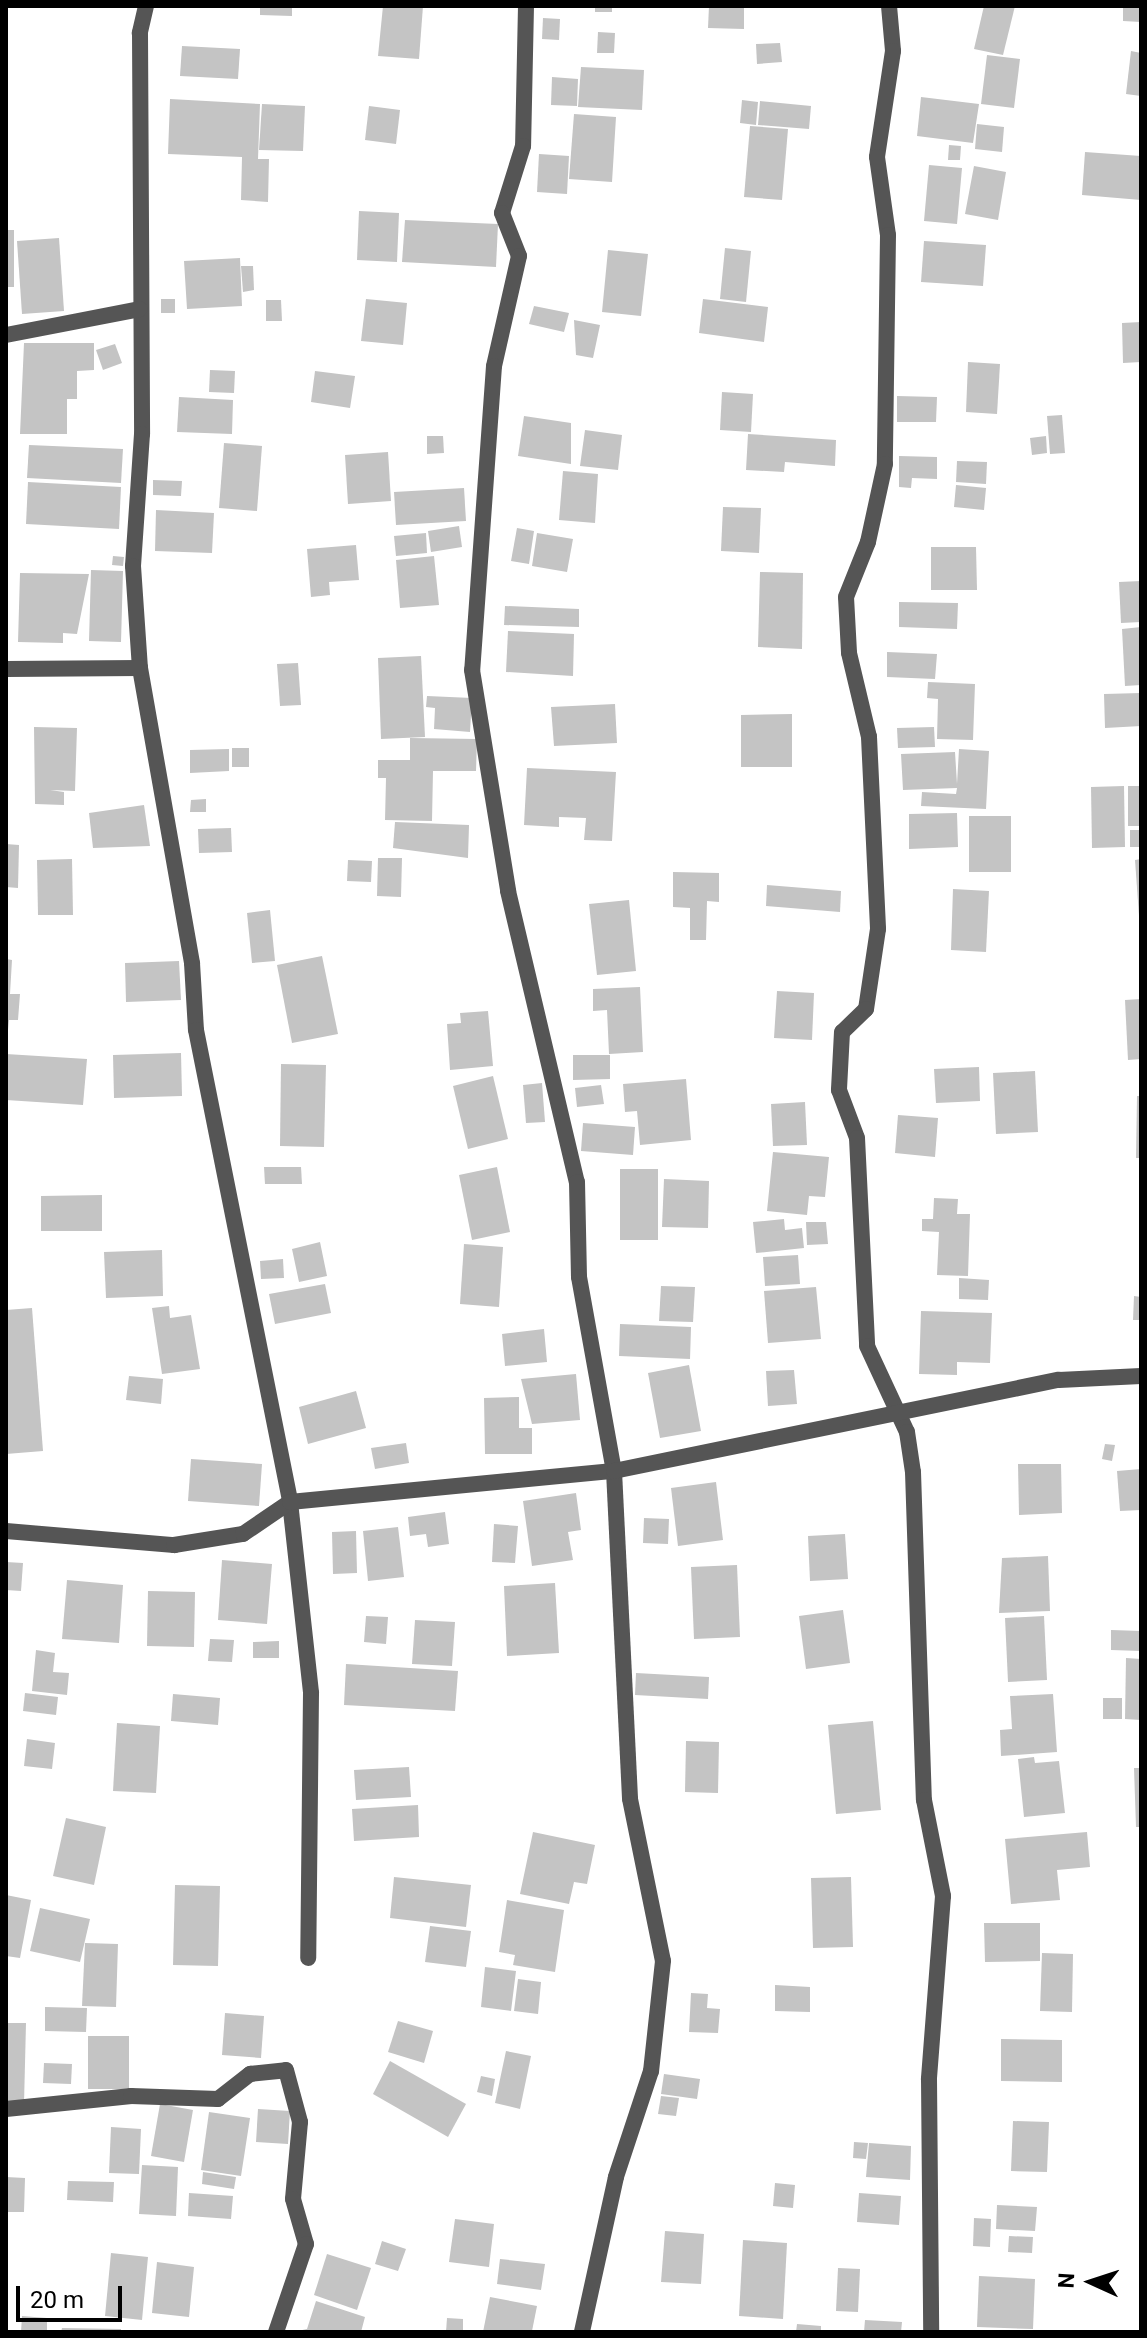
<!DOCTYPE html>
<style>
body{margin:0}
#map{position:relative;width:1147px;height:2338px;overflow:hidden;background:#fff;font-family:Roboto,sans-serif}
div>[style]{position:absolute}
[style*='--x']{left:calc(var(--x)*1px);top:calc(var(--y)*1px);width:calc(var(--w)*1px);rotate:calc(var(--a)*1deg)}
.building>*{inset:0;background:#c4c4c4}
.street>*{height:16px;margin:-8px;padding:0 8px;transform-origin:8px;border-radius:8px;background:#555}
span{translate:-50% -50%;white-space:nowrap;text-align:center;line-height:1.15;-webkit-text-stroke:6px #fff;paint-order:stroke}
.frame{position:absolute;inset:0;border:8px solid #000;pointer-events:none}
.north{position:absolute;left:1051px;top:2242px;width:80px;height:80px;-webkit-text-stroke:6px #fff;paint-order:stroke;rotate:273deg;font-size:22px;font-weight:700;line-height:32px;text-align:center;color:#000}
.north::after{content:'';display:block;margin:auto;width:28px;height:36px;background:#000;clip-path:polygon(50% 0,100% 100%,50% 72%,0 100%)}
.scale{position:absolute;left:16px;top:2286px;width:106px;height:36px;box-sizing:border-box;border:4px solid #000;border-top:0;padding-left:10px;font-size:24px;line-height:28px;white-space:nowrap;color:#000;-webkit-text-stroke:6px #fff;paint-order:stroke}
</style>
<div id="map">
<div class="building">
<div style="clip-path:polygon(260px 6px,292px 6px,292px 16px,260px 15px)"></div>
<div style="clip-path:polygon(383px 6px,423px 6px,419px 59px,378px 56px)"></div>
<div style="clip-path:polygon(595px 6px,612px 6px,612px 12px,595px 12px)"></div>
<div style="clip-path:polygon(709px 6px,744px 6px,744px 29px,708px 28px)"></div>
<div style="clip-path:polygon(984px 6px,1015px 6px,1003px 55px,974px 49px)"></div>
<div style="clip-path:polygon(1123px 6px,1141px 6px,1141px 22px,1123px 21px)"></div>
<div style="clip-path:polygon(543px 18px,560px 19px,559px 40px,542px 39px)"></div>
<div style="clip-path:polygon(598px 32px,615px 33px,614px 53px,597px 53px)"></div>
<div style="clip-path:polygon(780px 43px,782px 62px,757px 64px,756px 44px)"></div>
<div style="clip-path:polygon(182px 46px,240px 49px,238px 79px,180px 76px)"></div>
<div style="clip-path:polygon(1131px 51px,1141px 53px,1141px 96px,1126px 94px)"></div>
<div style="clip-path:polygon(987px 55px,1020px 59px,1014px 108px,981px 104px)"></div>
<div style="clip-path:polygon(581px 67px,644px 70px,642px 110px,578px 107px)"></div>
<div style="clip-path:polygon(552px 77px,578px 79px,577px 106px,551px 105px)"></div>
<div style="clip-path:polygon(921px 97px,979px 104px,973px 143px,917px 136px)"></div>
<div style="clip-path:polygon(170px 99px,260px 104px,258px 159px,269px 159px,268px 202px,241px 200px,242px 157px,168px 154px)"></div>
<div style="clip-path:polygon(742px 100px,758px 102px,756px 125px,740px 123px)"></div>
<div style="clip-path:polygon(760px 101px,811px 106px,809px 129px,758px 125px)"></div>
<div style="clip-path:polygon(262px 104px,305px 106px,303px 151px,259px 150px)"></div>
<div style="clip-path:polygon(369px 106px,400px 110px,396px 144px,365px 140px)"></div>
<div style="clip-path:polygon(574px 114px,616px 117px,612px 182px,569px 179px)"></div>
<div style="clip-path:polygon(977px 124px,1004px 127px,1002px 152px,975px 149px)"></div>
<div style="clip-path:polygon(750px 126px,788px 129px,782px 200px,744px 197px)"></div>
<div style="clip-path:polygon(949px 145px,961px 146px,960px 160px,948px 160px)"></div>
<div style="clip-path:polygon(1085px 152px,1141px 156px,1141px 200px,1082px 195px)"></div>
<div style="clip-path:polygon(539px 154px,569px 156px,567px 194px,537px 192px)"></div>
<div style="clip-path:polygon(929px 165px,962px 168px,957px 224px,924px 221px)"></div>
<div style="clip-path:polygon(974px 166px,1006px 172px,998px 220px,965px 214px)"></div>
<div style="clip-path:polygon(359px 211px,399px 213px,397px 262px,357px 260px)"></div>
<div style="clip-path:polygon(405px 220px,498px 224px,496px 267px,402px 262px)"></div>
<div style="clip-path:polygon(6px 230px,14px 230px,14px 287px,6px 287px)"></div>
<div style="clip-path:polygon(59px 238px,64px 311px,22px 314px,17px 241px)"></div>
<div style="clip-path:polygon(924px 241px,986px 245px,983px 286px,921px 282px)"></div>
<div style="clip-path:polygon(725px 248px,751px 251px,746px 302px,720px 299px)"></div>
<div style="clip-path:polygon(608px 250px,648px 254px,641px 316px,602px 312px)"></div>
<div style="clip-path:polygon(240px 258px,242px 306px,187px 309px,184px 261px)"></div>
<div style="clip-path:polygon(241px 266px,253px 266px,254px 290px,243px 292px)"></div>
<div style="clip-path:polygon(161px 299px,175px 299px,175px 313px,161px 313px)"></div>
<div style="clip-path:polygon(366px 299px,407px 303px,403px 345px,361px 341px)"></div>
<div style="clip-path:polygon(703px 299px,768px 307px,764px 342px,699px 333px)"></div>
<div style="clip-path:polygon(266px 300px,281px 300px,282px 321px,266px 321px)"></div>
<div style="clip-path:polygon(534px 306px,569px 313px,564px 332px,529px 324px)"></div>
<div style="clip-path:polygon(574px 320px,600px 325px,593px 358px,576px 355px)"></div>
<div style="clip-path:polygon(1141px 322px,1141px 362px,1123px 363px,1122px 323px)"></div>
<div style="clip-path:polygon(24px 343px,94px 343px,94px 370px,77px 371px,77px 399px,67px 399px,67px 434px,20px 434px)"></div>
<div style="clip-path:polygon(115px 344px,122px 363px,103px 370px,96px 350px)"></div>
<div style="clip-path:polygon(968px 362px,1000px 364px,997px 414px,966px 412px)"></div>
<div style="clip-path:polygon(210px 370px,235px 371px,234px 393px,209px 392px)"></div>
<div style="clip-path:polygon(315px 371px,355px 376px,350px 408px,311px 402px)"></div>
<div style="clip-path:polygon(722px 392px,753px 394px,751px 432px,720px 430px)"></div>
<div style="clip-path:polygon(897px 396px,937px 397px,936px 422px,897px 422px)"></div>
<div style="clip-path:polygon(179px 397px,233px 400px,232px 434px,177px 432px)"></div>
<div style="clip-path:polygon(1062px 415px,1065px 453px,1050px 454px,1047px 416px)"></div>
<div style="clip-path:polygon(524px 416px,571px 423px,571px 464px,518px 456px)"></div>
<div style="clip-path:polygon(585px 430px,622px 435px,618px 470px,580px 466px)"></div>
<div style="clip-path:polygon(748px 434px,836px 440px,835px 466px,785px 462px,784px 472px,746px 470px)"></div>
<div style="clip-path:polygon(427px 436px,443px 436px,444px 453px,427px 454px)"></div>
<div style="clip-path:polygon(1046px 436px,1047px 453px,1032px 455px,1030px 438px)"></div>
<div style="clip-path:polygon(224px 443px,262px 446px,257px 511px,219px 508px)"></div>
<div style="clip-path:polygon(29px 445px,123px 449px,121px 483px,27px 478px)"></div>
<div style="clip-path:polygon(388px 452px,391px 501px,348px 504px,345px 455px)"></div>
<div style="clip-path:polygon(899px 456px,937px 457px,937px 479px,912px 478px,911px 488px,899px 487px)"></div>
<div style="clip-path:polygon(957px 461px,987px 462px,986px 484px,956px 482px)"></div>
<div style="clip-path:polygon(563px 471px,598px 474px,595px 523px,559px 520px)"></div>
<div style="clip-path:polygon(153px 480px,182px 481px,181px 496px,153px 495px)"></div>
<div style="clip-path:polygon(28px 482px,121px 487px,119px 529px,26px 524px)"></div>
<div style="clip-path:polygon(956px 485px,986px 488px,984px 510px,954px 507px)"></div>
<div style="clip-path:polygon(464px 488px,466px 521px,396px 525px,394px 492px)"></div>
<div style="clip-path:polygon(723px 507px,761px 508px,759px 553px,721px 551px)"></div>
<div style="clip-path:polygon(156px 510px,214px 513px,212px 553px,155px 551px)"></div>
<div style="clip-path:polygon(459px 526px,462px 547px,431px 552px,428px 531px)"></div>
<div style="clip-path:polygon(517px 528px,534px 531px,529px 564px,511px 561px)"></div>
<div style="clip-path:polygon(426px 533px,427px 553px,396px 556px,394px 536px)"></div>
<div style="clip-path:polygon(537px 533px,573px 539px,567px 572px,532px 566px)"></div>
<div style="clip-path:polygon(356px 545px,359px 580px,329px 582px,330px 595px,311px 597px,307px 549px)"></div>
<div style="clip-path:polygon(931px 547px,976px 547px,977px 590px,931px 590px)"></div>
<div style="clip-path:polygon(113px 556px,124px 557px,123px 566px,112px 565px)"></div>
<div style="clip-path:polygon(434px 556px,439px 605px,400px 608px,396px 560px)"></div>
<div style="clip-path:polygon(91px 570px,123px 571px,121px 642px,89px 641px)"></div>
<div style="clip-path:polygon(760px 572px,803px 573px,802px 649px,758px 647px)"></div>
<div style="clip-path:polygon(20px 573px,89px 574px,77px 634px,63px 633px,63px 643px,18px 642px)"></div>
<div style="clip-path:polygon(1141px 581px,1141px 622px,1121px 623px,1119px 582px)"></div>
<div style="clip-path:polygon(899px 602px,958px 603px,957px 629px,899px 627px)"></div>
<div style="clip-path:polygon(505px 606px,579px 609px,579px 627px,504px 625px)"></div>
<div style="clip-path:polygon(1141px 627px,1141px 685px,1125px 686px,1122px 629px)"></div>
<div style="clip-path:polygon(508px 631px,574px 634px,573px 676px,506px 672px)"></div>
<div style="clip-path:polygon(887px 652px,937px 654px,935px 679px,887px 677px)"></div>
<div style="clip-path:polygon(421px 656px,425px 737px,381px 739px,378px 658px)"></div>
<div style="clip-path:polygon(298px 663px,301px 705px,280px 706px,277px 664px)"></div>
<div style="clip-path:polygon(928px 682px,975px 684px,973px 740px,937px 739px,938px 699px,927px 698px)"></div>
<div style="clip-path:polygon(1141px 693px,1141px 726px,1105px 728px,1104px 694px)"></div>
<div style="clip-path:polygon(427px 696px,472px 698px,470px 732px,434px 729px,435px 708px,426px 707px)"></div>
<div style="clip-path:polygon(615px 704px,617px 743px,554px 746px,551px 707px)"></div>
<div style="clip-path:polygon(792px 714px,792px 767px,741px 767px,741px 715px)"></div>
<div style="clip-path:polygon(34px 727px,77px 728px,75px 791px,50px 790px,64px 792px,64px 805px,35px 804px)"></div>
<div style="clip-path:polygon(934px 727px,935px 747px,898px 748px,897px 728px)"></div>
<div style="clip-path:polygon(410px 738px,477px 739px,476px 771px,433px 771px,432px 821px,385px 820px,386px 778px,378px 778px,378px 760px,410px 760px)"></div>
<div style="clip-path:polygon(232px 748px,249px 748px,249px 767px,232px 767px)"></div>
<div style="clip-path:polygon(229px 749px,229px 771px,190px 773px,190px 750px)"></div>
<div style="clip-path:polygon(959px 749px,989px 751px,986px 809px,921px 806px,922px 792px,956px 794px,957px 788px,903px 790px,901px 754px,955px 752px,957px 784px)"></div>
<div style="clip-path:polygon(527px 768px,616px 772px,612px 841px,584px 840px,586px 818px,559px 817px,559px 827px,524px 825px)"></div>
<div style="clip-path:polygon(1124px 786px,1125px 847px,1092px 848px,1091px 787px)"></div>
<div style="clip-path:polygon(1128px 786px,1141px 786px,1141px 826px,1128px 826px)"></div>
<div style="clip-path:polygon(206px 799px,206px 812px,190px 812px,191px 800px)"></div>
<div style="clip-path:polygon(144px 805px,150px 846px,93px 848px,89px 813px)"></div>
<div style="clip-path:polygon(957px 813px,958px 847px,909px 849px,909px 814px)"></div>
<div style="clip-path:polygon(969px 816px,1011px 816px,1011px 872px,969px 872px)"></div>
<div style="clip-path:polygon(395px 822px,469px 825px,468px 858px,393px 848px)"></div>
<div style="clip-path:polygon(231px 828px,232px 852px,199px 853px,198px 829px)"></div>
<div style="clip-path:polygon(1130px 830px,1141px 830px,1141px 847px,1130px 847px)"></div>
<div style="clip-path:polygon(6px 844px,19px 845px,18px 888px,6px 887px)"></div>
<div style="clip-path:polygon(378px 858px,402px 858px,401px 897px,377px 896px)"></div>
<div style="clip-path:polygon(72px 859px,73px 915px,38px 915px,37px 860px)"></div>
<div style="clip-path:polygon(1141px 859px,1141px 915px,1139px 916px,1135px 860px)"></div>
<div style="clip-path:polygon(348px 860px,372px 861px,371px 882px,347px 881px)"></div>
<div style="clip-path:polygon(673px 872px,719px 873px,719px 902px,707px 901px,706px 940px,690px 940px,690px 908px,673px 907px)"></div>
<div style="clip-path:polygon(767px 885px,841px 891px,840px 912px,766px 906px)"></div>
<div style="clip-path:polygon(953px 889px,989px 891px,986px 952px,951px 950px)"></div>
<div style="clip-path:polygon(629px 900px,636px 971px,597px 975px,589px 904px)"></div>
<div style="clip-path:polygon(270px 910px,275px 961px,252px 963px,247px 913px)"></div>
<div style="clip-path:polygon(322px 956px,338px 1034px,292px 1043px,277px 965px)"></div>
<div style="clip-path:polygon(6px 959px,12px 960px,10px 994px,20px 994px,18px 1020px,9px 1020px,8px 1030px)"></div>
<div style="clip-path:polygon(179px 961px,181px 1000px,126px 1002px,125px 963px)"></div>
<div style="clip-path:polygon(640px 987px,643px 1052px,609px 1054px,607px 1010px,593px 1011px,593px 989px)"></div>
<div style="clip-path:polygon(777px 991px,814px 993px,812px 1040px,774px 1038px)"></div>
<div style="clip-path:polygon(1141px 999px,1141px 1059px,1128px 1060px,1125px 1000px)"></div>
<div style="clip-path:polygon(488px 1011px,493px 1066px,450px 1070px,447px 1024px,461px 1023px,460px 1013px)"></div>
<div style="clip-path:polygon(181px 1053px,182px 1096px,114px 1098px,113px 1055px)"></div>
<div style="clip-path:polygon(6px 1054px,87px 1059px,83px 1105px,6px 1100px)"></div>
<div style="clip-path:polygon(573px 1055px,610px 1055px,610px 1079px,573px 1080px)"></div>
<div style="clip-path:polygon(281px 1064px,326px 1065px,324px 1147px,280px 1146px)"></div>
<div style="clip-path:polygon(979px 1067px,980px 1101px,936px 1103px,934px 1069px)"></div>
<div style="clip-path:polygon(1035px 1071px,1038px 1132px,996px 1134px,993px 1073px)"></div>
<div style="clip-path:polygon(493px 1076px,508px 1139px,468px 1149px,453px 1086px)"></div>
<div style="clip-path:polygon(686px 1079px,691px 1140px,640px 1145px,637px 1111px,625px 1112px,623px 1084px)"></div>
<div style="clip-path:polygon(542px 1083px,545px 1122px,526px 1123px,523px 1085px)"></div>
<div style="clip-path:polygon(601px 1085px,604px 1104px,577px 1107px,575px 1088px)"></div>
<div style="clip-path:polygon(1137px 1096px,1141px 1096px,1141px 1158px,1136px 1158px)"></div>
<div style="clip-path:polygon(805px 1102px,807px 1145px,773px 1146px,771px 1104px)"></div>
<div style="clip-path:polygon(898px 1115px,938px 1118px,935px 1157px,895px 1153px)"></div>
<div style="clip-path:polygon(583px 1123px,635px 1127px,633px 1155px,581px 1151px)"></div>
<div style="clip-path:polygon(773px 1152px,829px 1157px,825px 1197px,809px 1196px,807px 1215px,767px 1211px)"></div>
<div style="clip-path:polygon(264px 1167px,301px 1167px,302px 1184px,265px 1184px)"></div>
<div style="clip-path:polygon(497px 1167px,510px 1232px,472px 1240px,459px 1175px)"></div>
<div style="clip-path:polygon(620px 1169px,658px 1169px,658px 1240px,620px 1240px)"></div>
<div style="clip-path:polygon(664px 1179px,709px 1181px,708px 1228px,662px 1227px)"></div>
<div style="clip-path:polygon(102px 1195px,102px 1231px,41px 1231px,41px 1196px)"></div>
<div style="clip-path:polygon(934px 1198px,958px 1199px,957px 1214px,970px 1214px,968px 1276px,937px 1275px,939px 1232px,922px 1231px,922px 1219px,933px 1219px)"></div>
<div style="clip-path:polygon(784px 1219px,785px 1230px,802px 1228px,804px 1248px,756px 1253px,753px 1222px)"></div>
<div style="clip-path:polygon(806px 1222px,826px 1222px,828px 1244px,807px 1245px)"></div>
<div style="clip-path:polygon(320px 1242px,327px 1276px,299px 1282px,292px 1249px)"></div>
<div style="clip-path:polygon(464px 1244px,503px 1247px,499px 1307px,460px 1304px)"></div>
<div style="clip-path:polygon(162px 1250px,163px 1296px,106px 1298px,104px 1252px)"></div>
<div style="clip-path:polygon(798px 1255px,800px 1284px,765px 1286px,763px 1257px)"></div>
<div style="clip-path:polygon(283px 1259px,284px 1278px,261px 1279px,260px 1261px)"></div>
<div style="clip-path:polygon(959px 1278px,989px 1280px,988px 1300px,959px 1299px)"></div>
<div style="clip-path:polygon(325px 1284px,331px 1313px,275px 1324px,269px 1294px)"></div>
<div style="clip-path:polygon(661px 1286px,695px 1287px,693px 1322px,659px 1321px)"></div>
<div style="clip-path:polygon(816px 1287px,821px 1339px,768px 1343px,764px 1291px)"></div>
<div style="clip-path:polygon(1134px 1296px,1141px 1297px,1141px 1320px,1133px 1320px)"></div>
<div style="clip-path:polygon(169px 1306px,170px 1318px,191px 1315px,200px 1369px,162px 1374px,152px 1308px)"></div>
<div style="clip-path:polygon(32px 1308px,43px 1451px,6px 1454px,6px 1310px)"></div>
<div style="clip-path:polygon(921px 1311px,992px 1313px,990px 1363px,957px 1362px,957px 1375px,919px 1374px)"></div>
<div style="clip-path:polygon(620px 1324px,691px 1327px,690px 1359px,619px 1356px)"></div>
<div style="clip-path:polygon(544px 1329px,547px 1362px,505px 1366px,502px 1334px)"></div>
<div style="clip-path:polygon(689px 1365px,701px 1431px,660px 1438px,648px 1373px)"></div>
<div style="clip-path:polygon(794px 1370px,797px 1404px,768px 1406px,766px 1371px)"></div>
<div style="clip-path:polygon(576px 1374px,580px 1420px,532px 1424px,521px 1379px)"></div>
<div style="clip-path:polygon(129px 1376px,163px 1379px,161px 1404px,126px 1400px)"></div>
<div style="clip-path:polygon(356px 1391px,366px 1428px,308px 1444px,299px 1407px)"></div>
<div style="clip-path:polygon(519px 1397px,519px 1428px,532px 1428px,532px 1454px,485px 1454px,484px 1398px)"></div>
<div style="clip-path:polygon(406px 1443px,409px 1463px,375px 1469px,371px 1448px)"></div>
<div style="clip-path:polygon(1105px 1444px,1115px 1445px,1112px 1461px,1102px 1459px)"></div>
<div style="clip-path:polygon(191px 1459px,262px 1464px,259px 1506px,188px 1501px)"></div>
<div style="clip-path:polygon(1018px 1464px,1061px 1464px,1062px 1513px,1019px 1515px)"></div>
<div style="clip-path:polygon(1141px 1469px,1141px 1510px,1120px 1511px,1117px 1471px)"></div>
<div style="clip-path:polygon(716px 1482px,723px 1540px,678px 1546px,671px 1488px)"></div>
<div style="clip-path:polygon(576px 1493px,581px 1530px,568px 1532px,573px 1560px,532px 1566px,523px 1501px)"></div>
<div style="clip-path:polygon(445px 1512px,449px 1544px,428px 1547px,426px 1534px,410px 1536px,408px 1517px)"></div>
<div style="clip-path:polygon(644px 1518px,669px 1519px,668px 1544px,643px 1543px)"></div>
<div style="clip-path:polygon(494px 1524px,518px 1526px,515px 1563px,492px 1562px)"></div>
<div style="clip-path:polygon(398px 1527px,404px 1577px,368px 1581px,363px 1531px)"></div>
<div style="clip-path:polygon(356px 1531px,357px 1573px,333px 1574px,332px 1532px)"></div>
<div style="clip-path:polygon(845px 1534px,848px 1579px,810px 1581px,808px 1536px)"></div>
<div style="clip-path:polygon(1048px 1556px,1050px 1611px,999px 1613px,1002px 1558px)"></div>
<div style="clip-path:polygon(222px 1560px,272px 1564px,267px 1624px,218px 1620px)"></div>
<div style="clip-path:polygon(6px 1562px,23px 1563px,21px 1591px,6px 1590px)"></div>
<div style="clip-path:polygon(737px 1565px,740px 1637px,694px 1639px,691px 1567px)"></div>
<div style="clip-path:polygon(67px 1580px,123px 1585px,119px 1643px,62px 1639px)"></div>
<div style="clip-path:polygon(555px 1583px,559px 1653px,507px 1656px,504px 1586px)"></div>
<div style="clip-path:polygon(148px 1591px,195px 1592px,194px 1647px,147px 1646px)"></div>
<div style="clip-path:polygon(843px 1610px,850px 1663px,806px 1669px,799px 1616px)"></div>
<div style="clip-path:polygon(366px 1616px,388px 1617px,386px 1644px,364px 1642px)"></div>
<div style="clip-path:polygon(1044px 1616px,1047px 1680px,1008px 1682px,1005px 1618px)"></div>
<div style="clip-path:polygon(415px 1620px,455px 1622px,452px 1666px,412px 1664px)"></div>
<div style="clip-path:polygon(1111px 1630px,1141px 1631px,1141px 1651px,1111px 1650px)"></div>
<div style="clip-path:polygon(210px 1639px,234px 1640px,232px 1662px,208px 1661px)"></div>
<div style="clip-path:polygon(279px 1641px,279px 1658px,253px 1658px,253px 1642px)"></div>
<div style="clip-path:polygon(36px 1650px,55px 1653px,53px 1672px,69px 1673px,67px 1695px,32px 1691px)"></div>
<div style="clip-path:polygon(1126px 1658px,1141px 1659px,1141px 1720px,1125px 1719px)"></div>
<div style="clip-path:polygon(346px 1664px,458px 1671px,455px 1711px,344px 1705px)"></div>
<div style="clip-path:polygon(636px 1673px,709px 1677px,708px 1699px,635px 1695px)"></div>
<div style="clip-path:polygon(25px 1693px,58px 1697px,56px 1715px,23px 1711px)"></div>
<div style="clip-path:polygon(173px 1694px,220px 1698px,218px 1725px,171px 1721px)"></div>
<div style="clip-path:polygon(1053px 1694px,1057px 1752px,1001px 1756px,1000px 1730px,1012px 1729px,1010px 1696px)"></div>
<div style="clip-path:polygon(1103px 1698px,1122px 1698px,1122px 1719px,1103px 1719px)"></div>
<div style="clip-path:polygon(873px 1721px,881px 1810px,836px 1814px,828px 1725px)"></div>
<div style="clip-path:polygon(117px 1723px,160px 1726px,156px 1793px,113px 1791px)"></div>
<div style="clip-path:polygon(27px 1739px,55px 1743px,52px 1769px,24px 1766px)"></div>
<div style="clip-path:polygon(686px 1741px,719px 1742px,718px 1793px,685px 1792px)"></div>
<div style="clip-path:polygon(1034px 1757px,1035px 1763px,1059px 1761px,1065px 1813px,1024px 1817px,1018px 1759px)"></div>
<div style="clip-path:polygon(409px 1767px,411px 1797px,356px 1800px,354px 1770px)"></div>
<div style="clip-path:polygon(1134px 1768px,1141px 1768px,1141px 1827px,1136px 1827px)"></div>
<div style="clip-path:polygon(418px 1805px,419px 1837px,354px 1841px,352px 1809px)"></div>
<div style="clip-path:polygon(66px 1818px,106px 1827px,94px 1885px,53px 1876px)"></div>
<div style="clip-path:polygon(533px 1832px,595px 1845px,587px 1884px,574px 1882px,569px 1904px,520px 1894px)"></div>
<div style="clip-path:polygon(1087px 1832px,1090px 1867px,1057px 1870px,1060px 1900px,1011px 1904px,1005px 1839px)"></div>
<div style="clip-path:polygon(394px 1877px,471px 1885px,466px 1927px,390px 1918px)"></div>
<div style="clip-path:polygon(851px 1877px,853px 1947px,813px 1948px,811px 1878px)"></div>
<div style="clip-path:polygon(175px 1885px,220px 1886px,218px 1966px,173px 1965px)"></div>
<div style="clip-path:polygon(6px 1895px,31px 1900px,20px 1958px,6px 1956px)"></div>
<div style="clip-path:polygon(507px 1900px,564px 1910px,555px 1972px,513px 1965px,515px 1955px,499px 1952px)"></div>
<div style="clip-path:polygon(40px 1908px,90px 1919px,80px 1962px,30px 1951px)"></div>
<div style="clip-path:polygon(984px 1923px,1040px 1923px,1040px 1961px,985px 1962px)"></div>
<div style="clip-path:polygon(430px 1926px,471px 1931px,466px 1967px,425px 1962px)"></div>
<div style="clip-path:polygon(85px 1943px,118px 1944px,116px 2007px,82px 2006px)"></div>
<div style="clip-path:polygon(1042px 1953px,1073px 1954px,1072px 2012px,1040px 2011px)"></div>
<div style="clip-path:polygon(485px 1967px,516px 1971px,511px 2011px,481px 2007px)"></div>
<div style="clip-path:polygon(518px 1979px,541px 1982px,538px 2014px,514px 2011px)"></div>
<div style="clip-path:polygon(775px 1985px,810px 1987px,810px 2012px,775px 2011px)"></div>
<div style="clip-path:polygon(691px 1993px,708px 1994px,707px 2008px,720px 2009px,718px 2033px,689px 2032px)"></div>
<div style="clip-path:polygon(45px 2007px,87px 2008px,86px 2032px,45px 2031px)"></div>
<div style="clip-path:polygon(225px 2013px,264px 2016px,261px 2058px,222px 2055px)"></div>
<div style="clip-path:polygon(398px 2021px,433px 2031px,424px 2063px,388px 2052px)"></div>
<div style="clip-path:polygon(6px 2023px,26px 2023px,24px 2104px,6px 2104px)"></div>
<div style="clip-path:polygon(88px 2036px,129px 2036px,129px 2089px,88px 2089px)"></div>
<div style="clip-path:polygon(1001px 2039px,1062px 2040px,1062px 2082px,1001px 2081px)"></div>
<div style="clip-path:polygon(506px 2051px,531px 2056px,520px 2109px,495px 2103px)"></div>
<div style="clip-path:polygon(390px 2061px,466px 2104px,448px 2137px,373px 2094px)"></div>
<div style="clip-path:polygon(44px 2063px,72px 2064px,71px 2084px,43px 2083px)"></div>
<div style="clip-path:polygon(664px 2074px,700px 2079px,697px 2099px,661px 2094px)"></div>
<div style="clip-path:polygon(481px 2076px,495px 2079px,492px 2096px,477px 2092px)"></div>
<div style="clip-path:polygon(661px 2096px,679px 2098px,676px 2116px,658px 2114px)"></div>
<div style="clip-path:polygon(160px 2104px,193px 2110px,184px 2162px,151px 2156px)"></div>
<div style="clip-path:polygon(258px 2109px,290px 2111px,288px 2144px,256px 2142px)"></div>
<div style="clip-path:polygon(209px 2112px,250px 2118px,241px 2176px,201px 2170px)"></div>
<div style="clip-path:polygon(1013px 2121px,1049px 2122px,1047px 2172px,1011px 2171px)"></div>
<div style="clip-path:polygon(111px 2127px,141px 2129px,139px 2174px,109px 2173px)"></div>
<div style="clip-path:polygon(854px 2142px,868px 2143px,866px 2159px,853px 2158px)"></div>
<div style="clip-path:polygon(869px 2143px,911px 2146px,910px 2180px,866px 2177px)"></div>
<div style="clip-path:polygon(142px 2165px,178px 2167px,176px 2216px,139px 2214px)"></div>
<div style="clip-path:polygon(203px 2172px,236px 2177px,234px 2189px,202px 2184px)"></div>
<div style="clip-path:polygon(6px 2177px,25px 2178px,24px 2212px,6px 2212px)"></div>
<div style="clip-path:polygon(68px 2181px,114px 2182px,113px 2202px,67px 2200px)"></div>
<div style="clip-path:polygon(775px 2183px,795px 2185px,793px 2208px,773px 2206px)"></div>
<div style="clip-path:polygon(189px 2193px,233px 2196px,231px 2219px,188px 2216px)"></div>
<div style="clip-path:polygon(859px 2193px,901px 2196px,899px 2225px,857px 2222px)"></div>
<div style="clip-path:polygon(997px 2205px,1037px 2207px,1035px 2231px,996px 2229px)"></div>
<div style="clip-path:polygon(974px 2218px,991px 2219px,990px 2247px,973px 2246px)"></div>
<div style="clip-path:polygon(455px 2219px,494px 2224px,489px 2267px,449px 2262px)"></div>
<div style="clip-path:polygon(665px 2231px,704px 2234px,701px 2284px,661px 2282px)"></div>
<div style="clip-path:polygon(1009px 2236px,1033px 2237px,1032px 2253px,1008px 2252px)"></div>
<div style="clip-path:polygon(743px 2240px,787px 2243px,783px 2319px,739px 2316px)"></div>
<div style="clip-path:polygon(382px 2241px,406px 2249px,398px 2271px,375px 2264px)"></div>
<div style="clip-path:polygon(111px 2253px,148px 2257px,142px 2320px,105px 2316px)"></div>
<div style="clip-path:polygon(327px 2254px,371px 2268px,357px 2310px,314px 2295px)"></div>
<div style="clip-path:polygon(500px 2259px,545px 2264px,541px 2290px,497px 2284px)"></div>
<div style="clip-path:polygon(157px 2262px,194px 2267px,189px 2317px,152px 2313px)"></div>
<div style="clip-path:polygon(838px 2268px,860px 2269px,858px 2312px,836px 2311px)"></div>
<div style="clip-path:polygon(979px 2276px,1035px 2279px,1033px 2329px,977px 2327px)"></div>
<div style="clip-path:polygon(490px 2297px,537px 2306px,532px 2331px,483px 2332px)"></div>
<div style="clip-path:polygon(316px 2301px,365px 2317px,361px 2332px,293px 2332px,307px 2329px)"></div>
<div style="clip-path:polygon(22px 2316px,47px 2318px,47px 2332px,21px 2332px)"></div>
<div style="clip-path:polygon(447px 2318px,463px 2319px,463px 2332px,446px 2332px)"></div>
<div style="clip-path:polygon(865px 2320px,902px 2322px,901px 2332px,864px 2332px)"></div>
<div style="clip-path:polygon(797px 2324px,821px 2326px,821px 2332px,796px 2332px)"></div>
<div style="clip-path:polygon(62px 2328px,121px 2329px,121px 2332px,61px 2332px)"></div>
</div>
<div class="street">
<div style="--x:146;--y:6;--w:28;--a:103"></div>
<div style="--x:140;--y:33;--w:401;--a:89.7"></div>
<div style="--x:142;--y:434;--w:132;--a:93.9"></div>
<div style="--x:133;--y:566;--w:102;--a:86.1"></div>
<div style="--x:140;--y:668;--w:300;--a:80"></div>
<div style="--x:192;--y:963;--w:67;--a:86.6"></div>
<div style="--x:196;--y:1030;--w:481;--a:78.7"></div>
<div style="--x:290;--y:1502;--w:192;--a:83.7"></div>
<div style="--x:311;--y:1693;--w:265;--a:90.6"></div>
<div style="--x:526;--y:6;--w:140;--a:91.2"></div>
<div style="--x:523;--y:146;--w:70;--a:107.4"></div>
<div style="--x:502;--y:213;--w:46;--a:68.4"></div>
<div style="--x:519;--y:256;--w:113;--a:102.8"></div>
<div style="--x:494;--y:366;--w:305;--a:94.1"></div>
<div style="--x:472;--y:670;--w:224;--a:80.7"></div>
<div style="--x:508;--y:891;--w:299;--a:76.7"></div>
<div style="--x:577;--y:1182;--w:95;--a:88.8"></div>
<div style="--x:579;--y:1277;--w:197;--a:79.8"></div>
<div style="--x:614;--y:1471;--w:328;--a:87.2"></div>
<div style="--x:630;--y:1799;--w:165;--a:78.5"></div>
<div style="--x:663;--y:1961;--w:111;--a:96.2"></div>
<div style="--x:651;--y:2071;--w:112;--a:108.3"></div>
<div style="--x:616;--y:2177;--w:159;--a:102.4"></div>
<div style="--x:889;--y:6;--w:45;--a:84.9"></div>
<div style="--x:893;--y:51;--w:107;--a:98.6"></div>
<div style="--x:877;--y:157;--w:79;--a:82"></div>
<div style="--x:888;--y:235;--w:229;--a:90.8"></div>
<div style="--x:885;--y:464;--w:80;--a:102.3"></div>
<div style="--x:868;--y:542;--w:59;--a:111.8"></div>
<div style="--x:846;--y:597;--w:56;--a:86.9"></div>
<div style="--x:849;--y:653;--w:86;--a:76.6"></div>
<div style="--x:869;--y:737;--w:192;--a:87.3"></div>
<div style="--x:878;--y:929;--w:81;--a:98.5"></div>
<div style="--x:866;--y:1009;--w:33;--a:136"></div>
<div style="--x:842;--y:1032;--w:58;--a:93"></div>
<div style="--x:839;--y:1090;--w:51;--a:69.4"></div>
<div style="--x:857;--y:1138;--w:208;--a:87.2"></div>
<div style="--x:867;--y:1346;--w:95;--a:65.1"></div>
<div style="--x:907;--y:1432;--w:40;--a:81.5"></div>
<div style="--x:913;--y:1472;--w:328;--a:88.1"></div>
<div style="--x:924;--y:1800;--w:98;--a:78.8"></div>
<div style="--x:943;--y:1896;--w:184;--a:94.4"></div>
<div style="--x:929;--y:2079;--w:253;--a:89.5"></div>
<div style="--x:6;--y:335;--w:136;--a:-11"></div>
<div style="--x:6;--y:669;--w:134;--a:-0.4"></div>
<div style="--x:6;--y:1531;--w:169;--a:4.8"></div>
<div style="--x:174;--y:1545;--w:70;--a:-9.1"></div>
<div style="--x:243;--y:1534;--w:57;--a:-34.2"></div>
<div style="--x:290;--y:1502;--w:325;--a:-5.5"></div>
<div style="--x:614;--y:1471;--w:454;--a:-11.6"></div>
<div style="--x:1059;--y:1380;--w:82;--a:-2.8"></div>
<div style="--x:6;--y:2109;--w:126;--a:-5.9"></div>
<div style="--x:131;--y:2096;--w:87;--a:2"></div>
<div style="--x:218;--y:2099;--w:41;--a:-38"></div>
<div style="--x:250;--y:2074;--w:36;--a:-6"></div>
<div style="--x:286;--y:2070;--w:54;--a:74.9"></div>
<div style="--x:300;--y:2122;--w:77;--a:95.2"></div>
<div style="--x:293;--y:2199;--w:47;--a:73.9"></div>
<div style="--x:306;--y:2244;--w:93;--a:108.8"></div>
</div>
<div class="frame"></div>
<div class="north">N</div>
<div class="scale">20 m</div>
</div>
